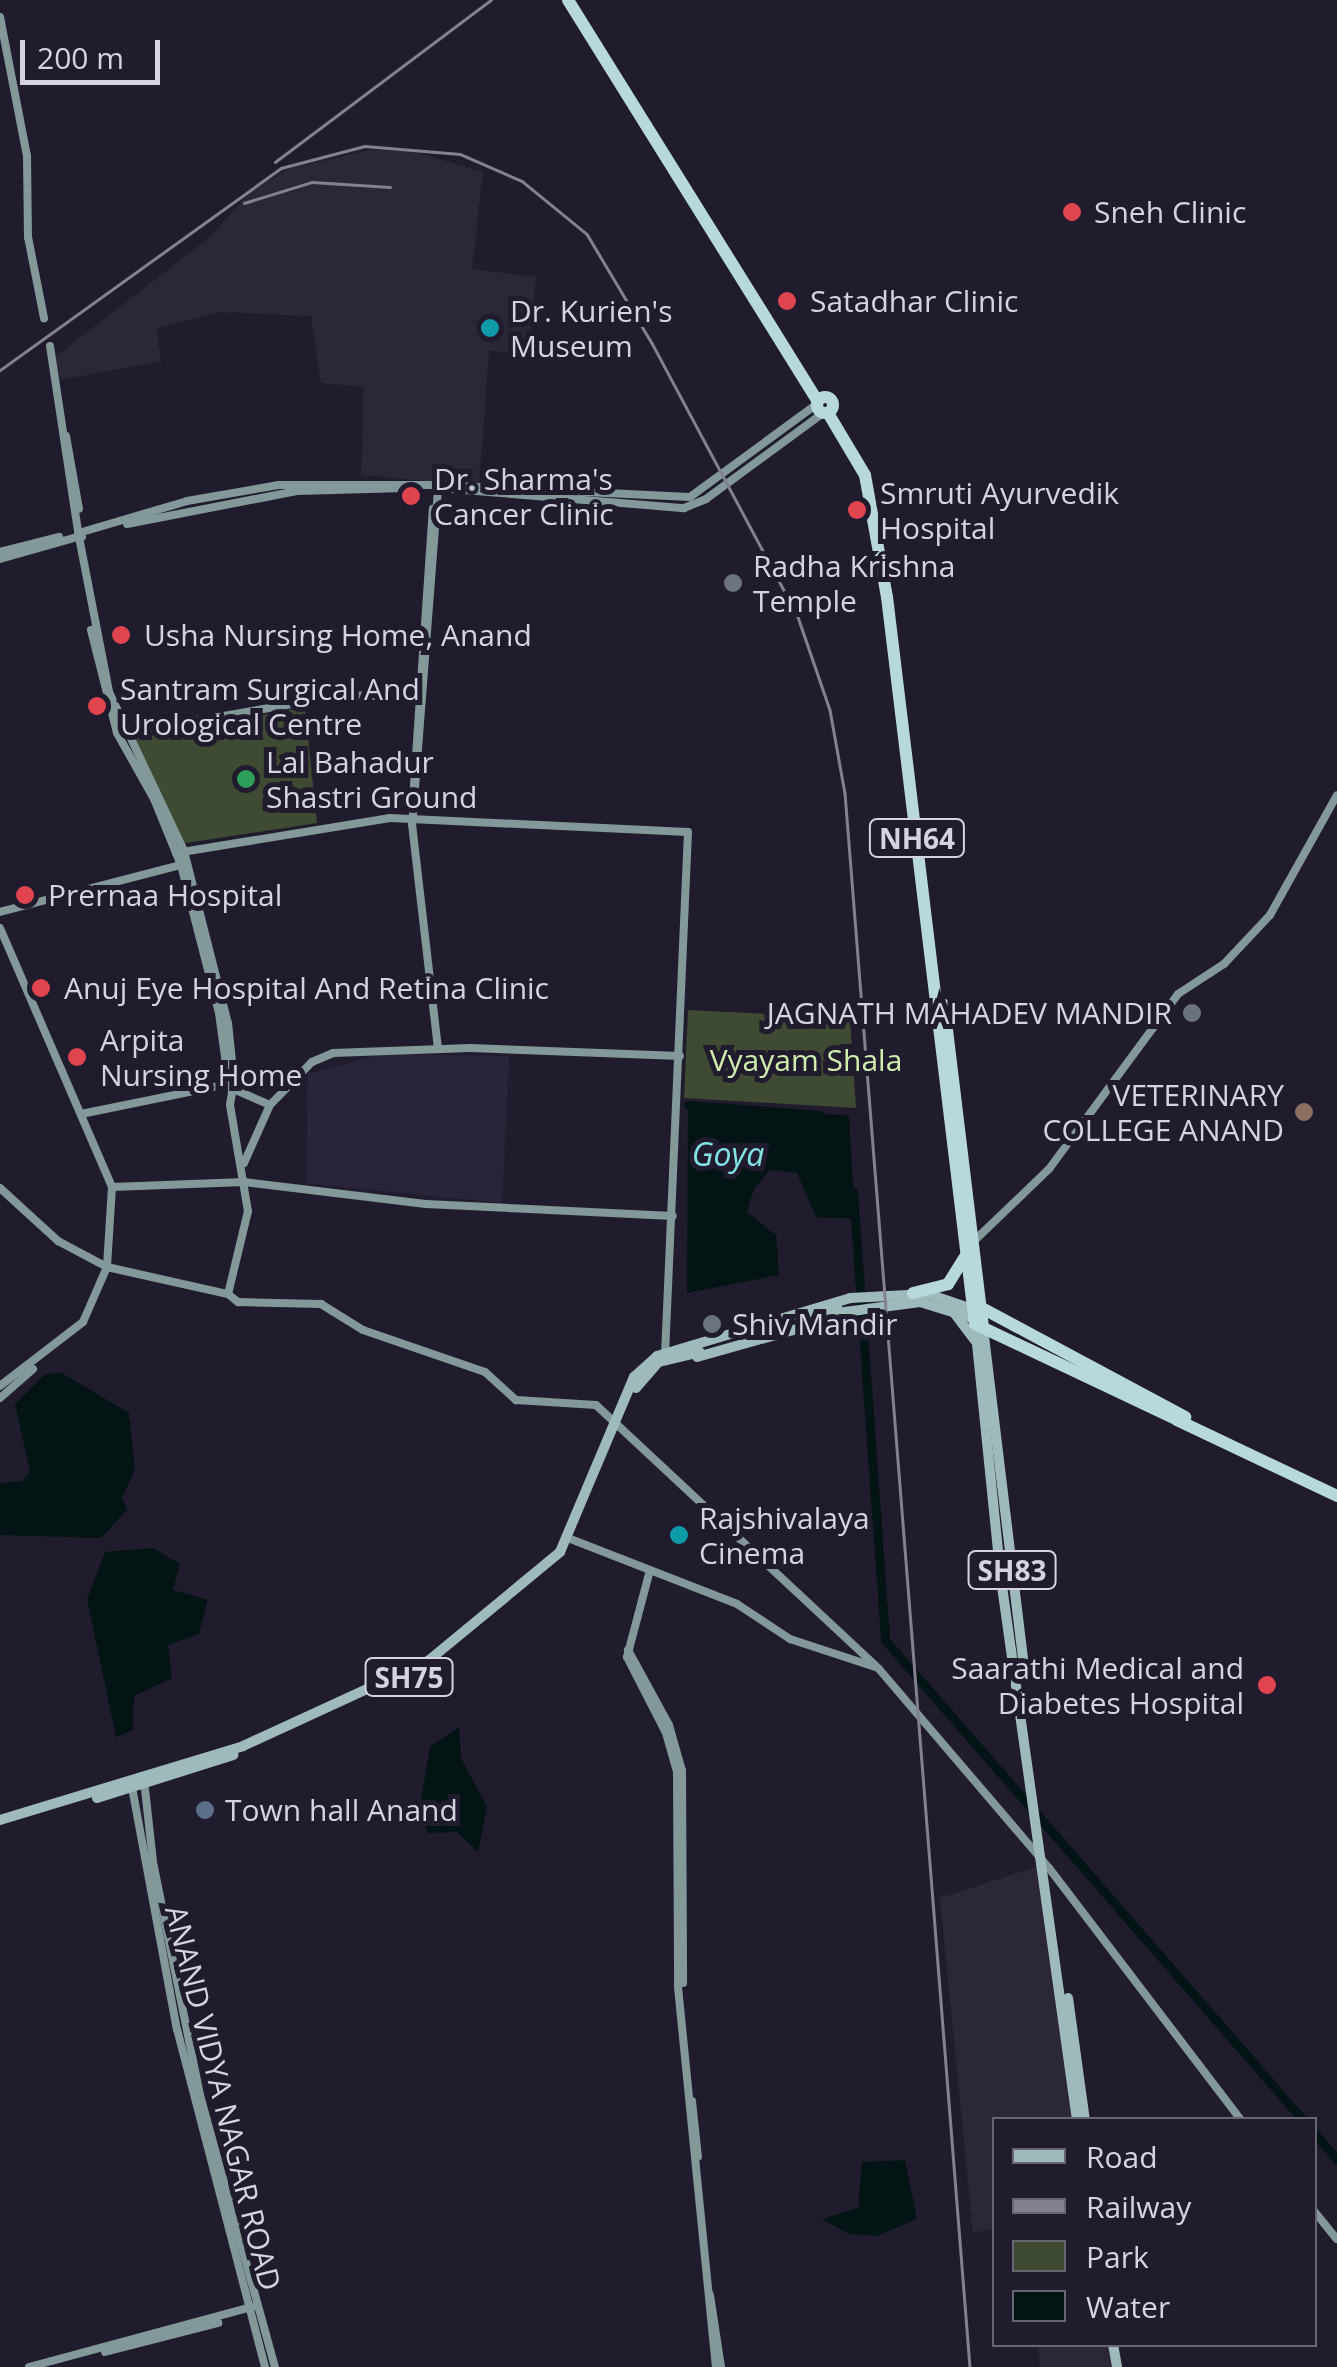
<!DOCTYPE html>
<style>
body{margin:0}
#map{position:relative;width:1337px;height:2367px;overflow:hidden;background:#201c2e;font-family:"Open Sans",sans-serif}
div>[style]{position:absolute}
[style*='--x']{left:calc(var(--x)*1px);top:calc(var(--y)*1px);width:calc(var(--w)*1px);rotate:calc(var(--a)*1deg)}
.built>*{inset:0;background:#2a243b}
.industrial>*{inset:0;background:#2c2736}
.green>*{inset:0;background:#3f4a33}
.water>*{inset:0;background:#031415}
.river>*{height:9px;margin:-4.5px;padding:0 4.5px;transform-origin:4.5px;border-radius:4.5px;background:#031415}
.secondary>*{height:8px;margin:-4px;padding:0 4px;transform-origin:4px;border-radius:4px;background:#839899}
.primary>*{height:10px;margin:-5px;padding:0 5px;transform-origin:5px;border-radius:5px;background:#9fbabb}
.highway>*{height:12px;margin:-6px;padding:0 6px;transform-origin:6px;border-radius:6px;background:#b8d9db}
.highway>.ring{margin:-6px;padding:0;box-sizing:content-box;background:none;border:12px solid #b8d9db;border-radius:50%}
.rail>*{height:2.5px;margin:-1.25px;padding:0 1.25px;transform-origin:1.25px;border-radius:1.25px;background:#838090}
.dots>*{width:28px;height:28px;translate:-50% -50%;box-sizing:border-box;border:5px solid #201c2e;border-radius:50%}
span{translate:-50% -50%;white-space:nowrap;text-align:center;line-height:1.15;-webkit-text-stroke:10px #201c2e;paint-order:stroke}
.shield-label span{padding:2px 8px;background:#201c2e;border:2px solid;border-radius:8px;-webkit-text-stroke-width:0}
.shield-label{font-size:28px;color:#d5d3e0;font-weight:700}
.poi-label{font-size:30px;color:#d5d3e0}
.left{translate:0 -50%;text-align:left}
.right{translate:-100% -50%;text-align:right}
.park-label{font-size:30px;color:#ceeeae}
.street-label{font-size:30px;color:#d5d3e0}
.water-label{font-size:32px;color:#83e3e7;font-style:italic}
.legend{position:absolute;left:992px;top:2117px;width:325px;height:230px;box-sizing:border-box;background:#201c2e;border:2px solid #686575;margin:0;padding:12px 18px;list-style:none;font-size:30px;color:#d5d3e0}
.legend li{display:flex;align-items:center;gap:20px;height:50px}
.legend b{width:50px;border:2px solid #686575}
.scale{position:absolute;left:20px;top:40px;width:140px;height:45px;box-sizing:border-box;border:5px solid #d5d3e0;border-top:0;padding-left:12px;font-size:30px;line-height:35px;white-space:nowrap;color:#d5d3e0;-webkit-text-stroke:8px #201c2e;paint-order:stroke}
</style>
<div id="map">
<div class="built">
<div style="clip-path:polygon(381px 1054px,509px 1056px,502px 1203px,306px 1183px,308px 1074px)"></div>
</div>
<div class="industrial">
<div style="clip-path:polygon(370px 150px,411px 151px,483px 172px,472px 269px,536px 277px,528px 353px,489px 351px,479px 486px,361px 475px,364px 387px,321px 383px,311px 316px,221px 312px,157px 328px,161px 361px,60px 380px,55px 357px,209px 238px,252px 190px,291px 168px)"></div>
<div style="clip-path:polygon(1042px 1865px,1078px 2119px,994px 2120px,994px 2228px,973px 2233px,940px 1898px)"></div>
<div style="clip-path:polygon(1038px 2345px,1112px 2345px,1115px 2367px,1040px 2367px)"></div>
</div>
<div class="green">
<div style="clip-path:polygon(305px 707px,317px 823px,180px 844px,128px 740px)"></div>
<div style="clip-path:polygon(688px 1010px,850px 1018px,856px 1108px,684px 1098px)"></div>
</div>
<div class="water">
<div style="clip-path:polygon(688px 1110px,849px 1115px,855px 1219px,816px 1217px,797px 1173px,770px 1170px,754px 1189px,747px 1212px,776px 1235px,779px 1275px,687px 1293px)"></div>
<div style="clip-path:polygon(60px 1372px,129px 1413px,135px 1469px,122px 1498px,127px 1510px,101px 1538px,0 1535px,0 1483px,22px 1481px,30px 1472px,15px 1404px,44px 1375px)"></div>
<div style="clip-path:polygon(153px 1548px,180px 1564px,173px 1590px,208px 1600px,199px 1634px,168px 1645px,172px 1678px,134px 1696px,133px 1730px,116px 1737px,87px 1599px,105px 1552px)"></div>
<div style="clip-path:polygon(459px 1727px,461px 1758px,487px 1807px,478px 1852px,457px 1832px,428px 1833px,419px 1811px,430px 1747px)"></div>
<div style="clip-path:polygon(905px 2160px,917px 2219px,877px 2236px,849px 2234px,822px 2219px,858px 2208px,862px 2162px)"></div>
</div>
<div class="river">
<div style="--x:688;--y:1105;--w:132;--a:4.3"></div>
<div style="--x:853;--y:1191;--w:450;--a:85.9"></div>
<div style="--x:885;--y:1640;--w:636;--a:48.95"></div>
<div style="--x:1314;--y:2133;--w:35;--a:49"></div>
</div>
<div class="secondary">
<div style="--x:0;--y:17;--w:142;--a:79"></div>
<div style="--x:27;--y:156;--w:81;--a:89.3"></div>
<div style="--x:28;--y:237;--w:83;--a:78.8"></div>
<div style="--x:50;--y:346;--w:188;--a:81.4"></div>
<div style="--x:66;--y:436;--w:74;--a:79.9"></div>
<div style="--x:458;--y:486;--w:232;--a:2.7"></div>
<div style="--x:690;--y:497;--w:157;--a:-36.2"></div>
<div style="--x:439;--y:488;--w:246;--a:4.7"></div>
<div style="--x:684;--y:508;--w:24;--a:-22"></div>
<div style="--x:706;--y:499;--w:145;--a:-36.3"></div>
<div style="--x:438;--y:489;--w:336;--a:94.4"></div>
<div style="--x:412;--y:824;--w:226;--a:83.4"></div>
<div style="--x:127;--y:524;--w:173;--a:-11"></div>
<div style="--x:297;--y:491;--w:108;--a:-1.6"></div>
<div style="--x:82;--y:532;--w:109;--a:-16.4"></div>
<div style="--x:187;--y:501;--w:93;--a:-9.9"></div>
<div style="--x:279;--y:485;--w:155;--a:0"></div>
<div style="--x:82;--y:537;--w:6;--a:-129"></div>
<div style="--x:78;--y:532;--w:163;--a:79"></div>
<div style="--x:109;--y:692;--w:176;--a:64.7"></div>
<div style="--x:184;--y:851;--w:178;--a:75.7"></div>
<div style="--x:228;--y:1023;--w:57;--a:84"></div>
<div style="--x:234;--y:1080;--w:25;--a:99"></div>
<div style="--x:230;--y:1105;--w:108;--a:80.4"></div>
<div style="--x:248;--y:1211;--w:85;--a:103.5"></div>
<div style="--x:0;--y:552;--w:61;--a:-14.3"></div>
<div style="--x:0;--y:559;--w:80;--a:-15.9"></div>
<div style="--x:91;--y:630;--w:106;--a:75.8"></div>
<div style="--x:117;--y:733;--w:76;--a:60.7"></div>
<div style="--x:154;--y:799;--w:71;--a:67.8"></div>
<div style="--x:181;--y:865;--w:153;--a:75.6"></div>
<div style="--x:219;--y:1013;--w:74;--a:82.2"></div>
<div style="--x:126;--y:733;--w:220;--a:-9.9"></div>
<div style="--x:343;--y:695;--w:75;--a:1.5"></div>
<div style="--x:413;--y:800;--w:292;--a:-86.1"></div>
<div style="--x:176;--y:853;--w:217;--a:-9.3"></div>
<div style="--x:390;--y:818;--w:298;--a:2.7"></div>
<div style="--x:688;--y:832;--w:523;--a:92.52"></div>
<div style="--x:0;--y:912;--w:190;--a:-14.6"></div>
<div style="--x:0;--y:928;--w:282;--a:66.6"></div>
<div style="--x:112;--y:1187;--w:80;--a:93.6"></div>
<div style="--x:107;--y:1267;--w:60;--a:113.6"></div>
<div style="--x:83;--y:1322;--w:105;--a:142.4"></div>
<div style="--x:81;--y:1114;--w:146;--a:-11.5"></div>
<div style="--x:224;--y:1085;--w:50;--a:23.5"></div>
<div style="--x:244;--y:1163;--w:64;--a:-65.9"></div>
<div style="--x:270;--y:1105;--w:60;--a:-45.7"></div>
<div style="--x:312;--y:1062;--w:23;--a:-23"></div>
<div style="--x:333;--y:1053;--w:137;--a:-2.1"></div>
<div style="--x:470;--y:1048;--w:210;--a:2.2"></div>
<div style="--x:112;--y:1187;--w:132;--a:-2.2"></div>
<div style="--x:244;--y:1182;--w:183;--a:6.9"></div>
<div style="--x:426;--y:1204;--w:247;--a:2.8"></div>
<div style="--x:0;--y:1188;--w:79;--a:42.4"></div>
<div style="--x:58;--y:1241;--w:55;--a:28"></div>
<div style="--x:107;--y:1267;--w:124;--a:12.6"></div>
<div style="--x:228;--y:1294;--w:13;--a:39"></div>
<div style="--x:238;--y:1302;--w:83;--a:1.4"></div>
<div style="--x:321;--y:1304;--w:49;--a:31.8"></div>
<div style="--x:363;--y:1330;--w:129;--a:19"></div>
<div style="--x:485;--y:1372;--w:42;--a:42.1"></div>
<div style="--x:516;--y:1400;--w:80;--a:3.6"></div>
<div style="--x:596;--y:1405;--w:387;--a:43"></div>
<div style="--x:879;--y:1669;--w:262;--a:49.5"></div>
<div style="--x:1049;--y:1868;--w:317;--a:52.7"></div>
<div style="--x:975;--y:1240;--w:103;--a:-43.8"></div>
<div style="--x:1049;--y:1169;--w:217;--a:-53.6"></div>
<div style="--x:1178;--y:994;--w:55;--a:-33.1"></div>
<div style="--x:1224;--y:964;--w:67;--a:-46.8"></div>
<div style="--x:1270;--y:915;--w:137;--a:-60.8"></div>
<div style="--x:0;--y:1398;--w:44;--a:-41.3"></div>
<div style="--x:568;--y:1538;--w:181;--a:21.3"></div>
<div style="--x:737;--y:1604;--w:64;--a:33.4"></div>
<div style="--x:790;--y:1639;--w:89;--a:18.2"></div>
<div style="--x:650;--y:1570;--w:90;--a:104.8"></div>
<div style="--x:627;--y:1657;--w:85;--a:62.8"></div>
<div style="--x:666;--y:1733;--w:41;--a:74.2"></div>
<div style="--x:677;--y:1772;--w:215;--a:89.7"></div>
<div style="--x:678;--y:1987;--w:382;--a:84.3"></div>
<div style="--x:628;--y:1650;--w:85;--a:61.3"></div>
<div style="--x:669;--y:1725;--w:48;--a:74.2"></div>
<div style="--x:682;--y:1771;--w:212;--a:89.7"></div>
<div style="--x:144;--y:1780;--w:82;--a:83.7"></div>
<div style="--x:153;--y:1862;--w:238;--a:78.6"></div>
<div style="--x:200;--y:2095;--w:282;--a:74.6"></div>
<div style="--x:131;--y:1782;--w:251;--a:79.5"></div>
<div style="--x:177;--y:2029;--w:349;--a:75.4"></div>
<div style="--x:692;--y:2101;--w:56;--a:83.9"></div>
<div style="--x:1314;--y:2211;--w:36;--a:51"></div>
<div style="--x:710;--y:2295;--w:73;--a:81.3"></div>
<div style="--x:105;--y:2352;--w:117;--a:-14.4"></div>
<div style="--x:29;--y:2367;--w:231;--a:-15.1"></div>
</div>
<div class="primary">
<div style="--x:952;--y:1310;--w:38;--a:53"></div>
<div style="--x:807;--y:1317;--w:114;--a:-7.6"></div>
<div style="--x:920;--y:1302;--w:62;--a:17"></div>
<div style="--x:975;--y:1324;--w:256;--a:84.2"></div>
<div style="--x:1001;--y:1579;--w:546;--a:82"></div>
<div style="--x:983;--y:1328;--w:333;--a:83.1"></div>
<div style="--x:697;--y:1357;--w:148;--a:-15.7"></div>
<div style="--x:839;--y:1317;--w:14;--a:-102"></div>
<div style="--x:636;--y:1388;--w:35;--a:-49"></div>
<div style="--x:659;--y:1362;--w:42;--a:-13.7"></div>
<div style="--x:97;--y:1798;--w:143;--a:-17.5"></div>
<div style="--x:0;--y:1820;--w:254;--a:-16.9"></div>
<div style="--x:243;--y:1746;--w:204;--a:-24.7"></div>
<div style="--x:428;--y:1661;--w:171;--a:-39.5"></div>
<div style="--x:560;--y:1552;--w:190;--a:-67.1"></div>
<div style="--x:634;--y:1377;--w:31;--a:-42"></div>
<div style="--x:657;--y:1356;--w:202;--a:-16.7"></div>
<div style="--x:850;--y:1298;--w:78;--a:-2.9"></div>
<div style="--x:928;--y:1294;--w:53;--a:18.8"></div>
<div style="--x:1068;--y:1998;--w:123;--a:82.1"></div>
<div style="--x:1113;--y:2344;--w:23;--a:80"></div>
</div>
<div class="highway">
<div style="--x:568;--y:0;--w:473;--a:58.1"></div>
<div class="ring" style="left:817px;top:397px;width:4px;height:4px"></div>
<div style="--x:828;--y:413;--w:72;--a:59.2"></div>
<div style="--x:865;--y:475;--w:124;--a:79.8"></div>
<div style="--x:887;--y:597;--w:732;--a:83.1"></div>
<div style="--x:975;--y:1324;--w:231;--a:25.3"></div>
<div style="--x:944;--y:1005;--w:325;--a:83.1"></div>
<div style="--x:913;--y:1293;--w:36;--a:-14"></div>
<div style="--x:948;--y:1284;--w:31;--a:-58"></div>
<div style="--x:980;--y:1307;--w:233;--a:28.2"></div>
<div style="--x:1177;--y:1420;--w:177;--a:25.4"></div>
</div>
<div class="rail">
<div style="--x:275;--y:162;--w:270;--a:-36.9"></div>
<div style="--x:244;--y:203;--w:71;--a:-17.2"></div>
<div style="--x:312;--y:182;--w:78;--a:3.7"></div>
<div style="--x:0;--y:370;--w:346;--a:-35.7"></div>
<div style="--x:281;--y:168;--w:87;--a:-14.7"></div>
<div style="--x:365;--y:146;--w:95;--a:4.8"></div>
<div style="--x:460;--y:154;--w:68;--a:23.5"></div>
<div style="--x:522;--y:181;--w:84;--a:39.2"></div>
<div style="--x:587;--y:234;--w:127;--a:59.2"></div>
<div style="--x:652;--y:343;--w:310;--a:61.9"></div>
<div style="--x:798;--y:617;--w:98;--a:71"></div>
<div style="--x:830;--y:710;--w:84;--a:79.8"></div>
<div style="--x:845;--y:793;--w:1579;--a:85.46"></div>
</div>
<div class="dots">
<div style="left:1072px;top:212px;background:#e0444e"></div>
<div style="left:787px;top:301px;background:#e0444e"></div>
<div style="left:490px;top:328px;background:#0f9aa8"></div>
<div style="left:411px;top:496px;background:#e0444e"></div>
<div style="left:857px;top:510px;background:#e0444e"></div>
<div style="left:733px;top:583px;background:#6b7280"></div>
<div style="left:121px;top:635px;background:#e0444e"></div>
<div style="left:97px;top:706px;background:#e0444e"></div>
<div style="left:246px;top:779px;background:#2e9e5b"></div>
<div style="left:25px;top:895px;background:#e0444e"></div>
<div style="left:41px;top:988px;background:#e0444e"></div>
<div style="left:1192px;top:1013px;background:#6b7280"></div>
<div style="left:77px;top:1057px;background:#e0444e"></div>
<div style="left:1304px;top:1112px;background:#8d6e63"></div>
<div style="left:712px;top:1324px;background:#6b7280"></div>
<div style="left:679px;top:1535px;background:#0f9aa8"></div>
<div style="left:1267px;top:1685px;background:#e0444e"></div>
<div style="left:205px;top:1810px;background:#5c6f8a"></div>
</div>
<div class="shield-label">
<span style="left:917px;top:838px">NH64</span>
<span style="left:1012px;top:1570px">SH83</span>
<span style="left:409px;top:1677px">SH75</span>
</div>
<div class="poi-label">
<span class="left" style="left:1094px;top:212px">Sneh Clinic</span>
<span class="left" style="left:810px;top:301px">Satadhar Clinic</span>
<span class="left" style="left:510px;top:328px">Dr. Kurien's<br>Museum</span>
<span class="left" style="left:434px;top:496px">Dr. Sharma's<br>Cancer Clinic</span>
<span class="left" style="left:880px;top:510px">Smruti Ayurvedik<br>Hospital</span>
<span class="left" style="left:753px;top:583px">Radha Krishna<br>Temple</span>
<span class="left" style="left:144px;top:635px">Usha Nursing Home, Anand</span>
<span class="left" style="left:120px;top:706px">Santram Surgical And<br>Urological Centre</span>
<span class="left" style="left:266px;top:779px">Lal Bahadur<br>Shastri Ground</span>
<span class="left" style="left:48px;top:895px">Prernaa Hospital</span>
<span class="left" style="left:64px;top:988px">Anuj Eye Hospital And Retina Clinic</span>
<span class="right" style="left:1172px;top:1013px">JAGNATH MAHADEV MANDIR</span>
<span class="left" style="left:100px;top:1057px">Arpita<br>Nursing Home</span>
<span class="right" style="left:1284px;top:1112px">VETERINARY<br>COLLEGE ANAND</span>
<span class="left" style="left:732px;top:1324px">Shiv Mandir</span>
<span class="left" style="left:699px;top:1535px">Rajshivalaya<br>Cinema</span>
<span class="right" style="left:1244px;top:1685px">Saarathi Medical and<br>Diabetes Hospital</span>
<span class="left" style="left:225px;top:1810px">Town hall Anand</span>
</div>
<div class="park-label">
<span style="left:806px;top:1060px">Vyayam Shala</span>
</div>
<div class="street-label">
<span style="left:223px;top:2098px;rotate:76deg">ANAND VIDYA NAGAR ROAD</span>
</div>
<div class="water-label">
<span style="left:728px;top:1154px">Goya</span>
</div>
<ul class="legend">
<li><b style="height:12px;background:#9fbabb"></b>Road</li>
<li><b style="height:12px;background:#838090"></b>Railway</li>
<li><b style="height:28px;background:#3f4a33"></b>Park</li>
<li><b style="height:28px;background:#031415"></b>Water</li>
</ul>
<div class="scale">200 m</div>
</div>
